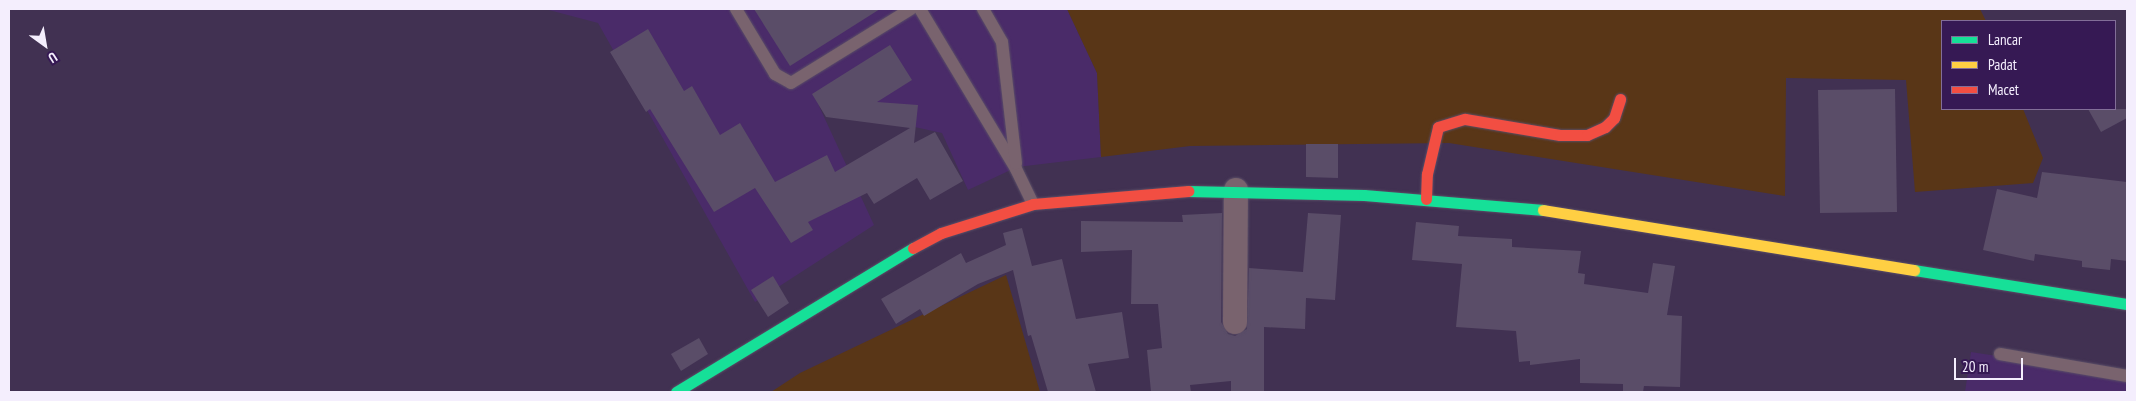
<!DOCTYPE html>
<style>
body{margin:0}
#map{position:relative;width:2136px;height:401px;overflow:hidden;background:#413152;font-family:"PT Sans Narrow",sans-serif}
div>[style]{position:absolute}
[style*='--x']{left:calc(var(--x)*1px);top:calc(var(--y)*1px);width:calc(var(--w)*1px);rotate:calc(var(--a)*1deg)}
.built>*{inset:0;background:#4a2b69}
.green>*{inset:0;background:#593617}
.building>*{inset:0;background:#5a4d68}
.roads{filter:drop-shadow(0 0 1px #5a4e67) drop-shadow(0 0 1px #5a4e67)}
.lane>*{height:12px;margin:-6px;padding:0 6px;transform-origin:6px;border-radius:6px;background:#79636e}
.street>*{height:24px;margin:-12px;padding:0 12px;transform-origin:12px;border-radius:12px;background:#79636e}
.fast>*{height:11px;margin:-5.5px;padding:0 5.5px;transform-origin:5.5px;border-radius:5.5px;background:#16e098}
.slow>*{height:11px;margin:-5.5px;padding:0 5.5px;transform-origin:5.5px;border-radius:5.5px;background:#ffcf43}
.jam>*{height:11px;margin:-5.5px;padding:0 5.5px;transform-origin:5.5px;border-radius:5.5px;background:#f24e42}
span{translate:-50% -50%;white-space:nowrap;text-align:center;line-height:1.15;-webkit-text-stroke:4px #361954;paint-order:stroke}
.frame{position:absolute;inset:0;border:10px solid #f4eefd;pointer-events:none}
.legend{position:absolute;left:1941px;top:20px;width:175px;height:90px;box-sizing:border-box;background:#361954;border:1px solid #826e98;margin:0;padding:6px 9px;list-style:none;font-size:15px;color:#f4eefd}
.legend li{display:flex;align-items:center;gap:10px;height:25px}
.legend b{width:25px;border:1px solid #826e98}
.north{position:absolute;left:20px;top:20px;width:50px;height:50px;-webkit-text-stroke:4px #361954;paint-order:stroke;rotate:148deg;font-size:14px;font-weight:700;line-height:20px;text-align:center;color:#f4eefd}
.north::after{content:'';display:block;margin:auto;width:18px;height:22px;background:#f4eefd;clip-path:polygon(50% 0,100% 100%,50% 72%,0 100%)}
.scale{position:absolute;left:1954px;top:358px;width:69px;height:22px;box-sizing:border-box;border:2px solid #f4eefd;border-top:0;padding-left:6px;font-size:15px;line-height:18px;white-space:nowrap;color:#f4eefd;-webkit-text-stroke:4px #361954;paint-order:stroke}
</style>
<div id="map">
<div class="built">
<div style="clip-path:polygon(545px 9px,1067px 9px,1097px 73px,1101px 157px,1017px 167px,968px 190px,942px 133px,819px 106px,874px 225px,755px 302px,598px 23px)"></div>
<div style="clip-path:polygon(1971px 352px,2127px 376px,2127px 392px,1965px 392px)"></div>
</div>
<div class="green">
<div style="clip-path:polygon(1067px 9px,1980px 9px,1986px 21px,1942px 21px,1942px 109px,2023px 109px,2043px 158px,2033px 183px,1915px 192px,1906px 80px,1786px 78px,1785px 196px,1449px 143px,1190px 146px,1101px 157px,1097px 73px)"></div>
<div style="clip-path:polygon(1006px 275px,1040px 392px,771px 392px,800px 373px)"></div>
</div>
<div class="building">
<div style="clip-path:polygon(754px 9px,880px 9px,790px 66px)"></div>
<div style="clip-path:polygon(648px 29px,684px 91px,692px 86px,720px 135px,740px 123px,775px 182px,827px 155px,835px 172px,910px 128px,826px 117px,812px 94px,890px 45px,912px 80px,877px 102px,918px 105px,914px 143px,935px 132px,963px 181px,930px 200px,917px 178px,874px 204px,867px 193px,808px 222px,813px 230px,791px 243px,755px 188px,714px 212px,650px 109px,646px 112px,610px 52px)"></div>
<div style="clip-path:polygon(1895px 89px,1897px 212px,1820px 213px,1818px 90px)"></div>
<div style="clip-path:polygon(2088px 109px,2127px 109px,2127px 118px,2101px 132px)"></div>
<div style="clip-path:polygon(1306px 144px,1338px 144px,1338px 178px,1306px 177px)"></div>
<div style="clip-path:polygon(2042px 172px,2127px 182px,2127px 261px,2111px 259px,2110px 270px,2082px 267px,2082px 261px,2035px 254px,2034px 261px,1983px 250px,1997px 189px,2037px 198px)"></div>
<div style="clip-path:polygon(1222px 213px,1221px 322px,1228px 334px,1235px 336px,1247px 329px,1249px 268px,1303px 272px,1308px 213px,1341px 215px,1335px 300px,1306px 298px,1305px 329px,1264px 327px,1264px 391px,1231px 391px,1231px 381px,1190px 385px,1191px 392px,1151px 392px,1147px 350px,1162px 348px,1158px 304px,1131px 304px,1132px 250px,1081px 252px,1081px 221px,1183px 222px,1182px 215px)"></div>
<div style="clip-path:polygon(1416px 222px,1459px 226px,1458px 236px,1512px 239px,1512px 247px,1581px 251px,1578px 273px,1585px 274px,1584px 284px,1648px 293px,1653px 263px,1675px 266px,1667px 315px,1682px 316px,1680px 387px,1644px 386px,1643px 392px,1623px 392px,1623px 384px,1580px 383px,1580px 359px,1530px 365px,1530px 361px,1519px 362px,1516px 331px,1456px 327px,1462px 264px,1412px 260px)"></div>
<div style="clip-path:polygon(1022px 228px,1032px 266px,1062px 259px,1076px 319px,1122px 312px,1129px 358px,1088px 364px,1096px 392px,1048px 392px,1031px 335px,1028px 336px,1013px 270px,978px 284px,924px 316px,920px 309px,896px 324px,881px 299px,961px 253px,966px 263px,1006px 245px,1003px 233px)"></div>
<div style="clip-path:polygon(773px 276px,789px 303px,768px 317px,751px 290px)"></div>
<div style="clip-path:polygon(699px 338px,708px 354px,681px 371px,671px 354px)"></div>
</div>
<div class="roads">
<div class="lane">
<div style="--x:736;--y:9;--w:76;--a:59"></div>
<div style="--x:775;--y:74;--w:18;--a:29"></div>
<div style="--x:791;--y:83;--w:141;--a:-31.7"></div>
<div style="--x:920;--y:9;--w:187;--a:59"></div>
<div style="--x:1016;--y:169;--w:39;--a:64"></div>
<div style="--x:983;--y:9;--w:38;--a:60"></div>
<div style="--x:1002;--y:42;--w:122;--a:83.4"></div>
<div style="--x:2000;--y:354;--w:129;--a:9.8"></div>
</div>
<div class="street">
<div style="--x:1235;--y:322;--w:132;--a:-89.6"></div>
</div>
<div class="fast">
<div style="--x:1188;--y:191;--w:176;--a:1.3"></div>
<div style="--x:1364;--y:195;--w:180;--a:4.8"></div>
<div style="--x:1914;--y:270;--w:216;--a:9.1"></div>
<div style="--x:676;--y:392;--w:277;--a:-31.3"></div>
</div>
<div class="slow">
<div style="--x:1543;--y:210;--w:376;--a:9.2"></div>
</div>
<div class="jam">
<div style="--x:1426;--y:199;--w:25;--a:-88"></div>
<div style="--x:1427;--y:174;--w:48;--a:-76.8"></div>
<div style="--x:1438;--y:127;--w:28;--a:-17"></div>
<div style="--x:1465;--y:119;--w:96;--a:9.6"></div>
<div style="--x:1560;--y:135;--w:27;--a:0"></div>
<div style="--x:1587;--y:135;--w:20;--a:-24"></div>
<div style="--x:1605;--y:127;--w:13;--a:-45"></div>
<div style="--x:1614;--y:118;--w:20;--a:-72"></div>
<div style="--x:913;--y:248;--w:32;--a:-28"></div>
<div style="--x:941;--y:233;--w:96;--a:-17.5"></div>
<div style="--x:1033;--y:204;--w:156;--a:-4.8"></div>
</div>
</div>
<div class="frame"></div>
<ul class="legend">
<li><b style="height:6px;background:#16e098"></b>Lancar</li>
<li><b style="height:6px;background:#ffcf43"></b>Padat</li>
<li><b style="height:6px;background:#f24e42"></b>Macet</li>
</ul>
<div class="north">U</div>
<div class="scale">20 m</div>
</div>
